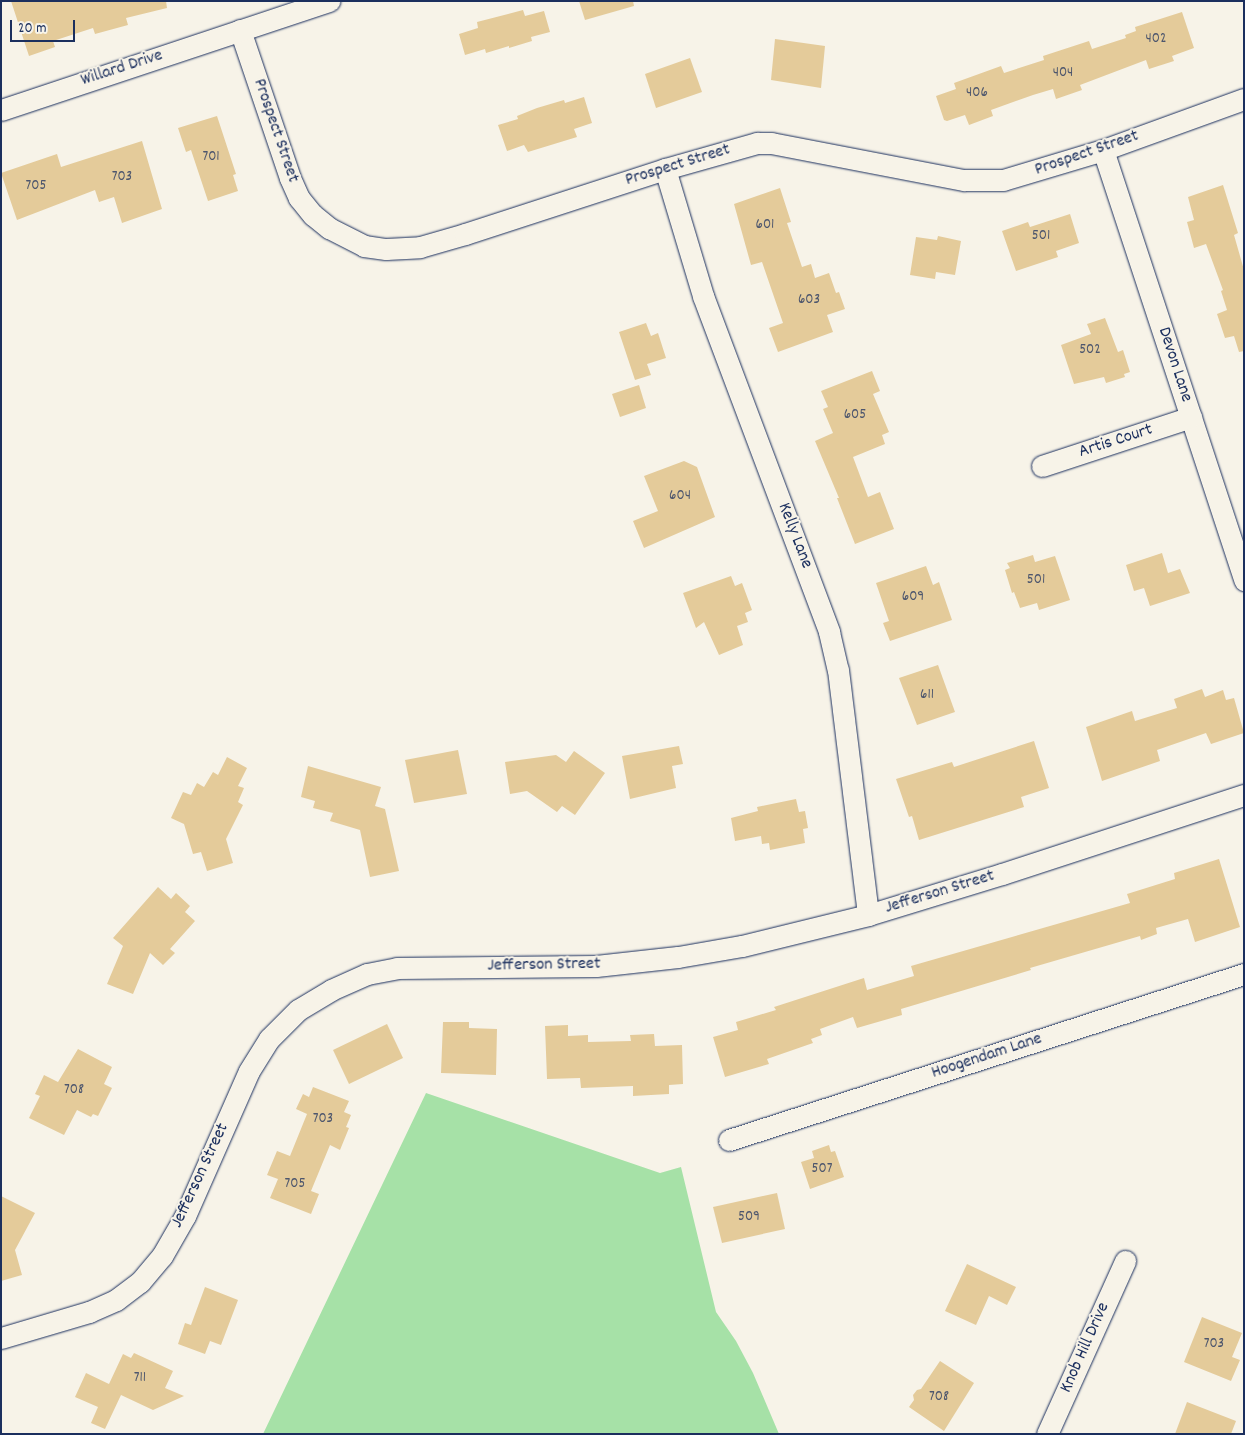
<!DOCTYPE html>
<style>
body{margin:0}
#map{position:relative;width:1245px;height:1435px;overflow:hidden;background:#f7f3e8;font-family:Dekko,sans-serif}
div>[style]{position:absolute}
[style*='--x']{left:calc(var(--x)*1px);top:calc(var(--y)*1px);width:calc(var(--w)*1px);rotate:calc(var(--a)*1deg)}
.green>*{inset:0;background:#a6e1a7}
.building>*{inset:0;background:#e4cb9a}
.roads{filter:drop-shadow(0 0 1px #1b2f5e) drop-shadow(0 0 1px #1b2f5e)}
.minor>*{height:21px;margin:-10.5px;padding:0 10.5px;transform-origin:10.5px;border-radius:10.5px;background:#f7f3e8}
span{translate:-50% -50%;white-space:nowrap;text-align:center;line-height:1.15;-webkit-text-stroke:4px #f7f3e8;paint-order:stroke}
.number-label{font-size:15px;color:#4d566d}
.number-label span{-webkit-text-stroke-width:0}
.street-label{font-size:18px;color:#1b2f5e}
.frame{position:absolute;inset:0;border:2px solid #1b2f5e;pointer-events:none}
.scale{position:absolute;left:10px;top:20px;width:65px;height:22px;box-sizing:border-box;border:2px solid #1b2f5e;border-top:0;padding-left:6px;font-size:15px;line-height:18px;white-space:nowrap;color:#1b2f5e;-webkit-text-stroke:4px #f7f3e8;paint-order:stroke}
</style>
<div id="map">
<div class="green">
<div style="clip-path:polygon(426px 1093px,660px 1173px,681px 1167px,716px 1312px,736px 1341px,753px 1373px,779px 1434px,263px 1434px)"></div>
</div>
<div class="building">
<div style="clip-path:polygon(11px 1px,166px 1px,167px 8px,126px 18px,128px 25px,95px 34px,93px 28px,53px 41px,55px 47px,29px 56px)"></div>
<div style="clip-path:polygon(579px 1px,633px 1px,634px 6px,585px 20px)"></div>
<div style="clip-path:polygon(523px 10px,525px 16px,544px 11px,550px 32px,531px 37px,532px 41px,509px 48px,509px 46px,486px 53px,485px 49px,465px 55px,459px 34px,478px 28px,477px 22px)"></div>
<div style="clip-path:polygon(1182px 12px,1194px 48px,1172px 56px,1174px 61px,1149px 69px,1146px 60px,1080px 85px,1082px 90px,1056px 99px,1053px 89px,1033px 95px,991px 110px,993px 116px,969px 125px,965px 115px,947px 121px,944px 120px,936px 96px,956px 89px,954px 83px,1001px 66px,1004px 73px,1044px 60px,1043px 56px,1089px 41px,1092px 49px,1126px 38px,1125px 35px,1136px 31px,1135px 27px)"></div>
<div style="clip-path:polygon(775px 39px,825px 46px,821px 88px,771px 80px)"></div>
<div style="clip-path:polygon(690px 58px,702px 92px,656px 108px,645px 74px)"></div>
<div style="clip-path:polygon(584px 97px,592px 123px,574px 129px,577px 137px,528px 152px,524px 145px,507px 151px,498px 125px,518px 119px,517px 116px,537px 108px,564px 100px,565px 103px)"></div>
<div style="clip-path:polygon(217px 116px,236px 174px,233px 175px,238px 191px,208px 201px,191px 150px,186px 152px,178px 128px)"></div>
<div style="clip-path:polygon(142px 141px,162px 209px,122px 223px,114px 197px,99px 202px,95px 190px,17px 220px,1px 173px,57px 154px,61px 167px)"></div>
<div style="clip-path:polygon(1223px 185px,1238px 233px,1234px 235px,1244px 270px,1244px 351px,1239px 352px,1234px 336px,1225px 338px,1217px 314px,1227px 310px,1221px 291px,1223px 290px,1206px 244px,1194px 248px,1187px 222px,1194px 220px,1188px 197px)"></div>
<div style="clip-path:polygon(780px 188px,791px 222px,787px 223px,802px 267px,811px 264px,815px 278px,829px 273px,836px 293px,839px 292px,845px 309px,827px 315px,833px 332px,778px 352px,769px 328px,783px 323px,762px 262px,751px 265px,734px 204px)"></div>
<div style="clip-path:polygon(1070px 214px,1079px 243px,1056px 251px,1058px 257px,1016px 271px,1002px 231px,1028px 222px,1030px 227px)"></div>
<div style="clip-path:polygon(938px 236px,961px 241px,955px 275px,936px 272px,935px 279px,910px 275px,916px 237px,937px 240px)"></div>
<div style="clip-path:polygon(1105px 318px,1118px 352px,1123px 350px,1130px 372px,1124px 374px,1125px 377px,1106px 383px,1104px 377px,1074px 384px,1061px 345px,1091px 334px,1087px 324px)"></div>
<div style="clip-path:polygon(646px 323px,651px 336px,658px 333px,666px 358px,647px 364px,651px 375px,635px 380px,619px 332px)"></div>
<div style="clip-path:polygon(872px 371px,880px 391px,873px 394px,889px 432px,882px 435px,885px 444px,853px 457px,868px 497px,880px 492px,894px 529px,855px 544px,837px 498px,839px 498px,815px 441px,833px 433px,823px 409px,828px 407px,821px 391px)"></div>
<div style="clip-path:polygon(639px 385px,646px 408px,620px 417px,612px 394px)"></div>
<div style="clip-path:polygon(684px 461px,697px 467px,715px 517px,644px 548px,633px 521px,658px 511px,644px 476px)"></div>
<div style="clip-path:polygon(1162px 553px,1168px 573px,1180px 569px,1190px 593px,1150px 606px,1144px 588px,1134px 591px,1126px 565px)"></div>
<div style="clip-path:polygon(1033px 555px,1035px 562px,1055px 556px,1070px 600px,1039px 610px,1037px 603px,1020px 608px,1014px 592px,1012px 593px,1005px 570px,1010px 568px,1007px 563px)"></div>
<div style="clip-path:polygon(926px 566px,933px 585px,939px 582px,952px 620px,890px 641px,883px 623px,889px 621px,876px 583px)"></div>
<div style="clip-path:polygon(731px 576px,735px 586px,742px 583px,752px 610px,745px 613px,748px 622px,737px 626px,743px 645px,719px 655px,704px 622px,696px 628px,683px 593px)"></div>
<div style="clip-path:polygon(938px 665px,955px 712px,917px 725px,899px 678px)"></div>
<div style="clip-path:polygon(1202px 689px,1205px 697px,1223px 690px,1226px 700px,1234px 698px,1244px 733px,1211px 744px,1206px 733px,1157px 750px,1160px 761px,1102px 781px,1086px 727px,1132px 711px,1135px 721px,1177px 708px,1174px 699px)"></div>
<div style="clip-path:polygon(1034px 741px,1049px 788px,1021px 797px,1024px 807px,919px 840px,912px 816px,909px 817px,896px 779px,952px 762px,954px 767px)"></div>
<div style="clip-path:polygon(679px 746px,683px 764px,672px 766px,676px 788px,630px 799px,622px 756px)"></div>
<div style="clip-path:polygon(458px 750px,467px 794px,414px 803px,405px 760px)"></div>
<div style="clip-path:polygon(574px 751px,605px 773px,575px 815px,562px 806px,557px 812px,527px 791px,510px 794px,505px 762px,556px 755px,566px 762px)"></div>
<div style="clip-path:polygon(227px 757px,247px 768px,238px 786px,244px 788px,238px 802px,243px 805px,226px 839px,233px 863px,207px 871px,201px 852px,193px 854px,184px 824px,171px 818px,183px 792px,191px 795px,197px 783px,204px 787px,213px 772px,218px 775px)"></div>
<div style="clip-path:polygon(308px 766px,381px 787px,375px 806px,385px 809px,399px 871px,370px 877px,360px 830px,330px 821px,333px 813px,313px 808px,315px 801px,301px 797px)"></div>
<div style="clip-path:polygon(796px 799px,799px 812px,805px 811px,808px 828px,803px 829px,805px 843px,770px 850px,769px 843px,762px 844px,761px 836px,735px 841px,731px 818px,758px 811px,757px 807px)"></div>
<div style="clip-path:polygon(1219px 859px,1240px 927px,1195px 942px,1188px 919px,1156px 928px,1157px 934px,1141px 940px,1140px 936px,1030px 968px,1031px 970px,901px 1009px,902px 1015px,857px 1028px,853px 1017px,820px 1029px,822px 1035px,811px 1039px,813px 1043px,767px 1059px,769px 1064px,725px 1077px,713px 1037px,738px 1030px,736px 1022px,776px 1010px,774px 1007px,864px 978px,867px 990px,914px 976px,911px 966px,1130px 903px,1127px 894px,1175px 879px,1174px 873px)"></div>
<div style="clip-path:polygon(158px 887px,171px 899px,176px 893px,190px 906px,185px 912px,195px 921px,170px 949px,175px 953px,163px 965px,150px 953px,133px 994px,107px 984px,123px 946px,113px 938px)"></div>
<div style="clip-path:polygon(443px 1022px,469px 1022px,469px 1028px,497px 1029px,496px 1075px,441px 1073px)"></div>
<div style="clip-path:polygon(387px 1024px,403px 1058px,349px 1084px,333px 1050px)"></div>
<div style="clip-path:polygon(568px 1025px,568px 1036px,588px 1035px,588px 1042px,631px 1041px,630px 1035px,654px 1034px,655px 1046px,682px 1045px,683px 1084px,669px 1085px,669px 1094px,633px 1096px,633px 1086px,581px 1088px,580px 1078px,547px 1079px,545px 1026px)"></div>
<div style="clip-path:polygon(78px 1049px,112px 1067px,104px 1084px,112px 1088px,98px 1116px,93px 1114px,91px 1117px,77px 1110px,64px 1135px,29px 1118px,40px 1096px,35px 1094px,44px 1075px,58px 1082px)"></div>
<div style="clip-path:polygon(313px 1087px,349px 1101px,344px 1112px,351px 1115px,346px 1127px,349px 1128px,340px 1150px,330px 1145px,311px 1191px,319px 1194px,311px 1214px,270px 1198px,278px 1179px,267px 1175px,277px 1151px,290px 1156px,307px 1114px,296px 1109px,303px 1094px,309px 1097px)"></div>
<div style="clip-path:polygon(829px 1145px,831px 1152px,835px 1151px,844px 1177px,810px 1189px,801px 1162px,814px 1158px,812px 1151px)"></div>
<div style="clip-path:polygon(777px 1193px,785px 1229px,722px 1243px,713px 1207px)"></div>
<div style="clip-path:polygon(1px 1196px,35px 1213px,15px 1250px,22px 1275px,1px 1281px)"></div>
<div style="clip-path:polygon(967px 1264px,1016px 1287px,1007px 1305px,989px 1296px,976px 1325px,945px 1311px)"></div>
<div style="clip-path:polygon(205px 1287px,238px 1300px,221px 1345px,210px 1341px,205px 1354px,178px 1344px,185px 1323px,191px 1325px)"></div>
<div style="clip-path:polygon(1202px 1317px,1242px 1333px,1232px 1357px,1240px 1360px,1231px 1381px,1184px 1362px)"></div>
<div style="clip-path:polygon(134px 1353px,173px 1371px,165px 1388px,184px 1396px,153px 1410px,121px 1395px,105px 1429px,91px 1423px,98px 1407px,75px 1397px,86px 1373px,109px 1384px,123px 1354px,131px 1358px)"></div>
<div style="clip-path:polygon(940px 1361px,974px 1383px,944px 1431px,909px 1407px,914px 1400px,913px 1395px,917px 1390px,921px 1389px)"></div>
<div style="clip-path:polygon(1187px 1402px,1236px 1421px,1231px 1434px,1175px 1434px)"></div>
</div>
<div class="roads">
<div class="minor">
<div style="--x:240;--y:30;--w:156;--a:71.3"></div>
<div style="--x:290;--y:178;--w:22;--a:66"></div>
<div style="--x:299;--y:198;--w:22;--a:51"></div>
<div style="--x:313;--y:215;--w:21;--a:39"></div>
<div style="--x:329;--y:228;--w:39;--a:27"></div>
<div style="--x:364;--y:246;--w:22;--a:8"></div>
<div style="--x:386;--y:249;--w:34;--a:-3"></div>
<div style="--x:420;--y:247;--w:47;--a:-16.1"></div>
<div style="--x:465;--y:234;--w:210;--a:-18"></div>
<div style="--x:665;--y:169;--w:96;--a:-15.8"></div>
<div style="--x:757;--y:143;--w:14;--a:0"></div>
<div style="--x:771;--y:143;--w:197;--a:10.9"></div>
<div style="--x:964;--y:180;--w:39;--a:0"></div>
<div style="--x:1003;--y:180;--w:104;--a:-16.7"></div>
<div style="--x:1103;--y:150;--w:150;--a:-19.9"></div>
<div style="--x:1;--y:110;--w:346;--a:-18.4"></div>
<div style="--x:1103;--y:150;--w:453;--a:71.8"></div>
<div style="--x:665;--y:169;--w:133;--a:73.3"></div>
<div style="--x:703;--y:296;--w:359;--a:69.4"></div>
<div style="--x:829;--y:632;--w:39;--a:77"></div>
<div style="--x:838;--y:670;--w:247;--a:83"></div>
<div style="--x:1042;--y:466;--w:157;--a:-18.2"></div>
<div style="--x:729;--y:1140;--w:541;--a:-17.87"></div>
<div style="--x:1;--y:1338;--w:92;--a:-16.5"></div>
<div style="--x:89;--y:1312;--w:30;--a:-24"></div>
<div style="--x:116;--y:1300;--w:30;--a:-37"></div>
<div style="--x:140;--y:1282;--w:34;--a:-50"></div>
<div style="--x:162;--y:1256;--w:46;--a:-60.1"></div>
<div style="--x:185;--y:1216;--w:158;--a:-66.2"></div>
<div style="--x:249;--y:1071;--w:38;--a:-58"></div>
<div style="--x:269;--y:1039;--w:41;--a:-45"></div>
<div style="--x:298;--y:1010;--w:39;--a:-31"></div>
<div style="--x:331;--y:990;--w:39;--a:-24"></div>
<div style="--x:367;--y:974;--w:31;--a:-11"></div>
<div style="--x:397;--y:968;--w:199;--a:-0.6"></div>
<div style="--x:596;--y:966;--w:82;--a:-6.3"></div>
<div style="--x:678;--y:957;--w:65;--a:-9.8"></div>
<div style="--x:742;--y:946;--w:130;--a:-13.8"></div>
<div style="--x:868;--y:915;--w:140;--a:-17"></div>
<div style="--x:1002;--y:874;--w:255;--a:-18.1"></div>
<div style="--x:1047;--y:1434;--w:190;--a:-65.7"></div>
</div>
</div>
<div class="number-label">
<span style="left:1156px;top:40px">402</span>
<span style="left:1063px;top:74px">404</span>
<span style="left:977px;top:94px">406</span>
<span style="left:211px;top:158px">701</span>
<span style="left:122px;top:178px">703</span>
<span style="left:36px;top:187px">705</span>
<span style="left:765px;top:226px">601</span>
<span style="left:1041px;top:237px">501</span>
<span style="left:809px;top:301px">603</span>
<span style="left:1090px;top:351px">502</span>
<span style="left:855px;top:416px">605</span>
<span style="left:680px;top:497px">604</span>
<span style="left:1036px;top:581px">501</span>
<span style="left:913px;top:598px">609</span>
<span style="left:927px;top:696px">611</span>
<span style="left:74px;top:1091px">708</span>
<span style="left:323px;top:1120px">703</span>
<span style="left:822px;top:1170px">507</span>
<span style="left:295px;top:1185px">705</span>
<span style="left:749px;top:1218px">509</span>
<span style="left:1214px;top:1345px">703</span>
<span style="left:140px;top:1379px">711</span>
<span style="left:939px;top:1398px">708</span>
</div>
<div class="street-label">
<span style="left:122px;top:69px;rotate:-18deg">Willard Drive</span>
<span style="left:275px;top:131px;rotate:71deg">Prospect Street</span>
<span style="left:1087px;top:154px;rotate:-19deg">Prospect Street</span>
<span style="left:678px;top:166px;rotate:-17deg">Prospect Street</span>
<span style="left:1174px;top:365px;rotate:72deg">Devon Lane</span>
<span style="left:1116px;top:442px;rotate:-18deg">Artis Court</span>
<span style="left:794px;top:536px;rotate:69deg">Kelly Lane</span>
<span style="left:940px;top:893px;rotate:-17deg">Jefferson Street</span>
<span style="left:544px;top:966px;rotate:-1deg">Jefferson Street</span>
<span style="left:987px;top:1057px;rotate:-18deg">Hoogendam Lane</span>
<span style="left:201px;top:1176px;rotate:-65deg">Jefferson Street</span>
<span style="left:1086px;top:1348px;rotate:-66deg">Knob Hill Drive</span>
</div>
<div class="frame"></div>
<div class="scale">20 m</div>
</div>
